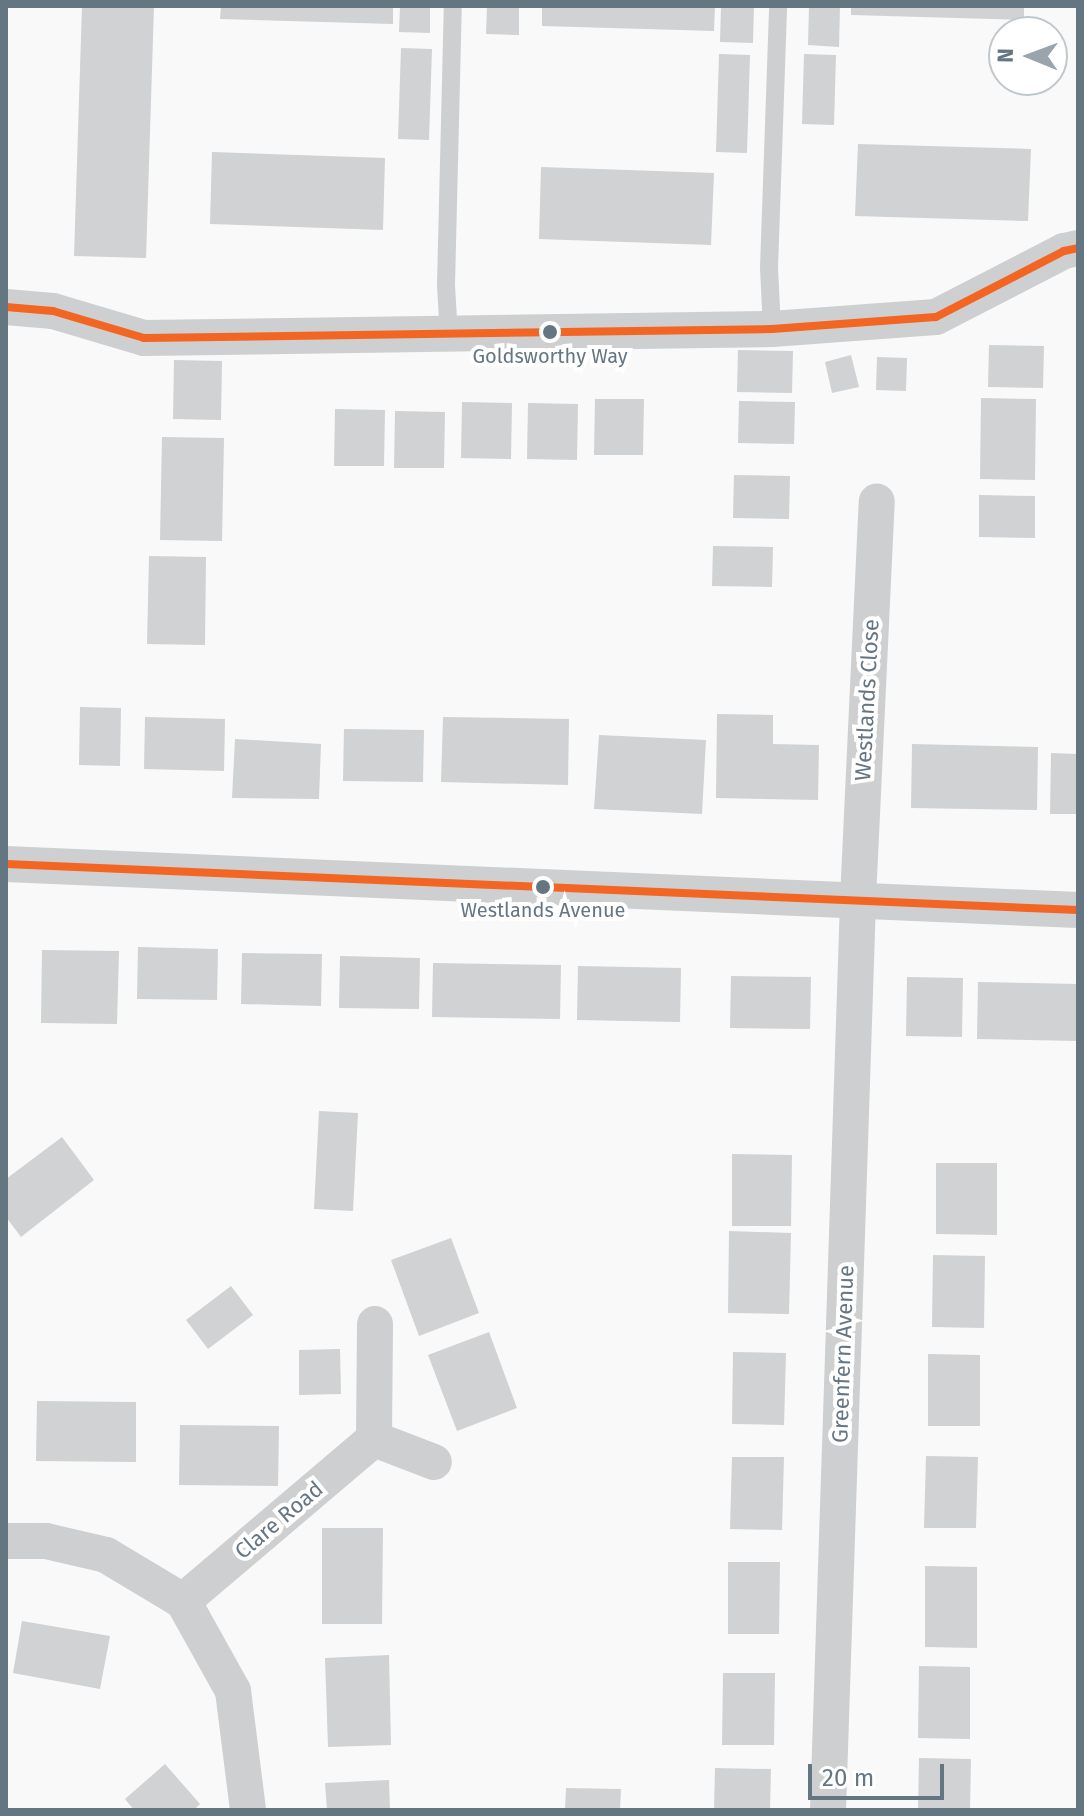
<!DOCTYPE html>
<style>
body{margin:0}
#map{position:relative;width:1084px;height:1816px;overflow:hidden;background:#f9f9f9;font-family:"Fira Sans",sans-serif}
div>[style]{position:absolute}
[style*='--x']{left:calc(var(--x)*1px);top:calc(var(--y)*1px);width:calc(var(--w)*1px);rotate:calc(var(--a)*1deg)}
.building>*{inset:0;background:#d0d2d3}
.service>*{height:18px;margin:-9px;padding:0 9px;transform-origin:9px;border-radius:9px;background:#cecfd0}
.minor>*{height:36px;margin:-18px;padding:0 18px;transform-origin:18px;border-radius:18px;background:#cecfd0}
.bus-1>*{height:8px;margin:-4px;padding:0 4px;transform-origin:4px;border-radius:4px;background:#f26522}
.dots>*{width:22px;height:22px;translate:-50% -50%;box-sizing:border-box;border:4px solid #fff;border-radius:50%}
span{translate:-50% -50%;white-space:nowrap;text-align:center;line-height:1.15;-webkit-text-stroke:8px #fff;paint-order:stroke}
.bus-label{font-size:20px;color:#657683}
.street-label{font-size:22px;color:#657683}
.frame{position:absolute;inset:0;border:8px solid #657683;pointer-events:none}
.north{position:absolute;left:988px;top:16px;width:80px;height:80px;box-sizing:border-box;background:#fff;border:2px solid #c1c8cd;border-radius:50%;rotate:271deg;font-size:22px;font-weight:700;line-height:32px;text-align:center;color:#657683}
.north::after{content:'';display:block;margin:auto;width:28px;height:36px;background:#99a4ac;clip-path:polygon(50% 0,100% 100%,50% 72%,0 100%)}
.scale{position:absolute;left:808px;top:1764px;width:136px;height:36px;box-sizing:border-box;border:4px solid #657683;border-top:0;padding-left:10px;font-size:24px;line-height:28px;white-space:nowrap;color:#657683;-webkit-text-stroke:6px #fff;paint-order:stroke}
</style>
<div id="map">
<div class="building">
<div style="clip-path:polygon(82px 6px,154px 6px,146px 258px,74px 256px)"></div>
<div style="clip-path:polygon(221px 6px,393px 6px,393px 24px,220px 19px)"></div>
<div style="clip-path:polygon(400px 6px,430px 6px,430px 33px,399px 32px)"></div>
<div style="clip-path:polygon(487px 6px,519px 6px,519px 35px,486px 34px)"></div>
<div style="clip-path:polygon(542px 6px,715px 6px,714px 31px,542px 26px)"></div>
<div style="clip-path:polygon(721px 6px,754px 6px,753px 43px,720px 42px)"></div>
<div style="clip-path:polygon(809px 6px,840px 6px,839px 47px,808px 45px)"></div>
<div style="clip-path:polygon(851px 6px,1024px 6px,1024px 20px,851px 15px)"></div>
<div style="clip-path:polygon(401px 48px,432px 49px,429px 140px,398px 139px)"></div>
<div style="clip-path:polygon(719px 54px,750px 55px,747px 153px,716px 152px)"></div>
<div style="clip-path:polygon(804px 54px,836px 55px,834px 125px,802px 124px)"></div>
<div style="clip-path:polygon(858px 144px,1031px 149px,1028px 221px,855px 216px)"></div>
<div style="clip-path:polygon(212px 152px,385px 158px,383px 230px,210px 224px)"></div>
<div style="clip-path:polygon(541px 167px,714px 173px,711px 245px,539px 239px)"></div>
<div style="clip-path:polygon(989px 345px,1044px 346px,1043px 388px,988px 387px)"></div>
<div style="clip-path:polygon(738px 350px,793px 351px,792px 393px,737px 392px)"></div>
<div style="clip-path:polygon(851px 355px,859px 387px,832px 393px,825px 362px)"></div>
<div style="clip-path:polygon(877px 357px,907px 358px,906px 391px,876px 390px)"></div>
<div style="clip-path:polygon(174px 360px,222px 361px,221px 420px,173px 419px)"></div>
<div style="clip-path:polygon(981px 398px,1036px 399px,1035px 480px,980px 479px)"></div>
<div style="clip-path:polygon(595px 399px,644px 399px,643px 455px,594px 455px)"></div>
<div style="clip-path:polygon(739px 401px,795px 402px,794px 444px,738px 443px)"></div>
<div style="clip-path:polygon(462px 402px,512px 403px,511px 459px,461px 458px)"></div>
<div style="clip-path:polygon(528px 403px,578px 404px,577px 460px,527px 459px)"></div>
<div style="clip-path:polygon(335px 409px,385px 410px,384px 466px,334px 466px)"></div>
<div style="clip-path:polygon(395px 411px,445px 412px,444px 468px,394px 468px)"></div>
<div style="clip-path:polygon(162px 437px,224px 438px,222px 541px,160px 540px)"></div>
<div style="clip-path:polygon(734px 475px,790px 476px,789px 519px,733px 518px)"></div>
<div style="clip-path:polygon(979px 495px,1035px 496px,1035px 538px,979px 537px)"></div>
<div style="clip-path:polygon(713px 546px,773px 547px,772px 587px,712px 586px)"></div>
<div style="clip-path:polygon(149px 556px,206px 557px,205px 645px,147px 644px)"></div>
<div style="clip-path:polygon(80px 707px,121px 708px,120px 766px,79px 765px)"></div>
<div style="clip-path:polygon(717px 714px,773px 715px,773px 744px,819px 745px,818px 800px,716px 798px)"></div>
<div style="clip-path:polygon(145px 717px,225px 719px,224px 771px,144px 769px)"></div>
<div style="clip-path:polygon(443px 717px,569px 719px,568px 785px,441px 782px)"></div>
<div style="clip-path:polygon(344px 729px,424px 730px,423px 782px,343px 781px)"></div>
<div style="clip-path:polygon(599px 735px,706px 740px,702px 814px,594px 809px)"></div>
<div style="clip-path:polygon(235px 739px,321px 744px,319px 799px,232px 798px)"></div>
<div style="clip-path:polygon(912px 744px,1038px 747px,1037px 810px,911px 808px)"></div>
<div style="clip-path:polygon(1051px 753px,1078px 754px,1078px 814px,1050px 814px)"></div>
<div style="clip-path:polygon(138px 947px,218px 949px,217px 1000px,137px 999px)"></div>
<div style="clip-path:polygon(42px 950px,119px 951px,117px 1024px,41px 1023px)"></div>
<div style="clip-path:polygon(242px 953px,322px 954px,321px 1006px,241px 1004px)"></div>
<div style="clip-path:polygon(340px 956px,420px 958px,419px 1009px,339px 1008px)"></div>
<div style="clip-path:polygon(433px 963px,561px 965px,560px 1019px,432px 1017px)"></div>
<div style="clip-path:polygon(578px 966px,681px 968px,680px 1022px,577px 1020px)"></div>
<div style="clip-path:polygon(731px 976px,811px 977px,810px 1029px,730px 1028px)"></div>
<div style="clip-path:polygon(907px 977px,963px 978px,962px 1037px,906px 1036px)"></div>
<div style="clip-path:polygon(978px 982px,1078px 984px,1078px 1041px,977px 1039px)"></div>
<div style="clip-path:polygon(319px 1111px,358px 1113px,353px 1211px,314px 1209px)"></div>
<div style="clip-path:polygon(62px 1137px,94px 1180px,21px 1237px,6px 1217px,6px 1179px)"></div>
<div style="clip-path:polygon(732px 1154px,792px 1155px,791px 1226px,732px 1226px)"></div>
<div style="clip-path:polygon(936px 1163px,997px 1163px,997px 1235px,936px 1234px)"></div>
<div style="clip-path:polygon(729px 1231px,791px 1233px,789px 1314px,728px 1313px)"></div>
<div style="clip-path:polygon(451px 1238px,479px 1313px,419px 1336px,391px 1260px)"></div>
<div style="clip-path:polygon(933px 1255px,985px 1256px,984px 1328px,932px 1327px)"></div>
<div style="clip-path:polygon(231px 1286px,253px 1315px,208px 1349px,186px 1320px)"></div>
<div style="clip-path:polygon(489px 1332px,517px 1408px,457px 1431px,428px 1355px)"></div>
<div style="clip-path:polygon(340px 1349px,341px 1394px,299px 1395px,299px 1350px)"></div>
<div style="clip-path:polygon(733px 1352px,786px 1353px,784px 1425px,732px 1424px)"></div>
<div style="clip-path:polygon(928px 1354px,980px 1355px,980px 1426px,928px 1426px)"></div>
<div style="clip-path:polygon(37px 1401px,136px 1402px,136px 1462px,36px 1461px)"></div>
<div style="clip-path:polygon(180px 1425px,279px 1426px,278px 1486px,179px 1485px)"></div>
<div style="clip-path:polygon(926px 1456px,978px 1457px,976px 1528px,924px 1528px)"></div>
<div style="clip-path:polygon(732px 1457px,784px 1457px,782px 1530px,730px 1529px)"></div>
<div style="clip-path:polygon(322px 1528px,383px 1528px,382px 1624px,322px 1624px)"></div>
<div style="clip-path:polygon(728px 1562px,780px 1562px,779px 1634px,728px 1634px)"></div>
<div style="clip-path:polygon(925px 1566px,977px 1567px,977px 1648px,925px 1647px)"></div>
<div style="clip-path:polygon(22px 1621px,110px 1636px,100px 1689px,13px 1673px)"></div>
<div style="clip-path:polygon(389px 1655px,391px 1745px,328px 1747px,325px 1658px)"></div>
<div style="clip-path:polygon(919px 1666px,970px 1667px,970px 1739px,918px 1738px)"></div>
<div style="clip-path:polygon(723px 1673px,775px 1673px,774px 1745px,722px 1745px)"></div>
<div style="clip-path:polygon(919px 1758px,971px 1759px,970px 1810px,918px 1810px)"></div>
<div style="clip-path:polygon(165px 1764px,200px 1804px,194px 1810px,134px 1810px,125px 1799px)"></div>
<div style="clip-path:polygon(715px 1768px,771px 1769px,770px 1810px,714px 1810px)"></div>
<div style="clip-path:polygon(389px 1780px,390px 1810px,327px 1810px,325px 1783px)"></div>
<div style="clip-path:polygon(566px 1788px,621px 1789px,620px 1810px,565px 1810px)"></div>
</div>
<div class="service">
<div style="--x:772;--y:329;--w:61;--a:-92.8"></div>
<div style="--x:769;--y:268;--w:262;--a:-88"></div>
<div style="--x:449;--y:336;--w:51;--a:-93.4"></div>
<div style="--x:446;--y:285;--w:279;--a:-88.6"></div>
</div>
<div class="minor">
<div style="--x:6;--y:307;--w:47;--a:4.9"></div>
<div style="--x:53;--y:311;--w:95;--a:16.5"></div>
<div style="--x:144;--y:338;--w:628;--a:-0.82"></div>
<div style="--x:772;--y:329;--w:164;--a:-4.2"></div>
<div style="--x:936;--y:317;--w:144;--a:-27.3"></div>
<div style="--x:1064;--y:251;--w:14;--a:-12"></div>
<div style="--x:6;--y:864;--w:1073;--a:2.46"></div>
<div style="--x:375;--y:1324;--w:115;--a:90.5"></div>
<div style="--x:374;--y:1439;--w:64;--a:21"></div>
<div style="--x:6;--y:1541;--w:40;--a:0"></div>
<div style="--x:46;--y:1541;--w:62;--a:13.1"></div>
<div style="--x:106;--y:1555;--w:90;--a:30.9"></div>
<div style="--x:183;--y:1601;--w:103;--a:60.9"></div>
<div style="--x:233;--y:1691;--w:120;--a:82.8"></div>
<div style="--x:183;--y:1601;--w:250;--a:-40.3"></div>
<div style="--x:828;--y:1810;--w:911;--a:-88.11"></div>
<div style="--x:858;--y:899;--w:398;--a:-87.3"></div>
</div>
<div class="bus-1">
<div style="--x:6;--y:307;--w:47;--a:4.9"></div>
<div style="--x:53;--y:311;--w:95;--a:16.5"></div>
<div style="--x:144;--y:338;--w:628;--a:-0.82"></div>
<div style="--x:772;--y:329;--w:164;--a:-4.2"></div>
<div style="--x:936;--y:317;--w:144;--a:-27.3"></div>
<div style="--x:1064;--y:251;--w:14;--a:-12"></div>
<div style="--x:6;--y:864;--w:1073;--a:2.46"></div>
</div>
<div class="dots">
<div style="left:550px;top:332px;background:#657683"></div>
<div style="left:543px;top:887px;background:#657683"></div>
</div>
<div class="bus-label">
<span style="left:550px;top:356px">Goldsworthy Way</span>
<span style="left:543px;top:910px">Westlands Avenue</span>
</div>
<div class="street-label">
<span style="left:867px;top:700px;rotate:-87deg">Westlands Close</span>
<span style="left:843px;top:1354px;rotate:-88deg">Greenfern Avenue</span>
<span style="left:279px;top:1520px;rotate:-40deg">Clare Road</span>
</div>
<div class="frame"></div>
<div class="north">N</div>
<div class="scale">20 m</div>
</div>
